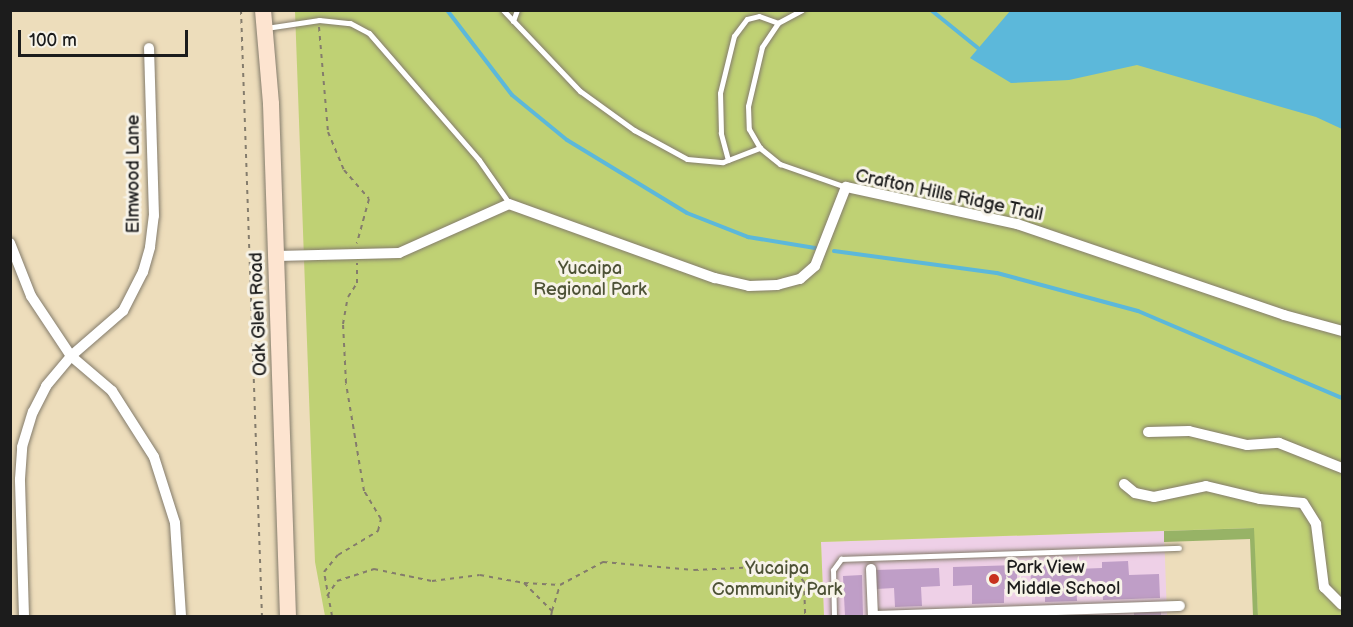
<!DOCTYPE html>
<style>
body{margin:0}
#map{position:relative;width:1353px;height:627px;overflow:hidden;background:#edddbb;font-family:"Balsamiq Sans",sans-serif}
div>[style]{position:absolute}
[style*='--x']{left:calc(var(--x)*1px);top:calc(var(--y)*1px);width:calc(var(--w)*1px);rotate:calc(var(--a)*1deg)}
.built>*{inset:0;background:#eed0e7}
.green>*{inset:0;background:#bfd174}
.forest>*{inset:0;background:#97b366}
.water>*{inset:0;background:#5cb8da}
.stream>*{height:4px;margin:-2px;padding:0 2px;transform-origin:2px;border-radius:2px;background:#5cb8da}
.building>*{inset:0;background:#bf9ec7}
.path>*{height:2px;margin-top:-1px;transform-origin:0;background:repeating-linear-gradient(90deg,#847c6c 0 4.5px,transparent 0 9px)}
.roads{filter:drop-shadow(0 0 2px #847c6c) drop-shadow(0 0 2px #847c6c)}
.lane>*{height:5px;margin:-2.5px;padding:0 2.5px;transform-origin:2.5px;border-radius:2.5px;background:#fff}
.street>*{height:10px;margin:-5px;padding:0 5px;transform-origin:5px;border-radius:5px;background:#fff}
.secondary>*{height:16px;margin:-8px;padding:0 8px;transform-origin:8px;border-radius:8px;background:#fde4d0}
.dots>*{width:16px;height:16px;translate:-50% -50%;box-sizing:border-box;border:3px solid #f7f3e8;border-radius:50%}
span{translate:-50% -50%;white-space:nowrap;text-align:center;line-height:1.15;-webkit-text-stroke:6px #f7f3e8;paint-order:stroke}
.street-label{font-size:18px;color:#1c1c1c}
.park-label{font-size:18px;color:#4d5236}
.poi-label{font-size:18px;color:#1c1c1c}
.left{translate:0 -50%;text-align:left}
.frame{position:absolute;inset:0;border:12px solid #1c1c1c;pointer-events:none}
.scale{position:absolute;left:18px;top:30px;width:170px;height:27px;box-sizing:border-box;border:3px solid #1c1c1c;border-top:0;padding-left:8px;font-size:18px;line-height:21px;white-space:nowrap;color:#1c1c1c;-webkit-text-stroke:4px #f7f3e8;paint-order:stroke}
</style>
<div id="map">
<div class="built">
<div style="clip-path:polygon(1164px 531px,1167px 616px,824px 616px,821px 542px)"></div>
</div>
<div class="green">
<div style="clip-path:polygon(295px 11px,1342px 11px,1342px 616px,1258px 616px,1253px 528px,821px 542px,824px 616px,325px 616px,315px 562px)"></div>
</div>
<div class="forest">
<div style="clip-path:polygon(1254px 528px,1258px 616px,1253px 616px,1250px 539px,1164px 542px,1164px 531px)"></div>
</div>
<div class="water">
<div style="clip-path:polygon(1010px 11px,1342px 11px,1342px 129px,1316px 117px,1137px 65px,1069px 80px,1011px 83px,970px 58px)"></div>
</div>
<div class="stream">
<div style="--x:447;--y:10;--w:107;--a:52.6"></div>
<div style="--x:512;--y:95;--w:71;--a:39.3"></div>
<div style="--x:567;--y:140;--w:140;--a:31.3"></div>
<div style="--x:687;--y:213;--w:66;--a:21.5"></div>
<div style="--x:748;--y:237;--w:68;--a:9.3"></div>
<div style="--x:931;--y:10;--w:60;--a:39"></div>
<div style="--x:834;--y:251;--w:164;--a:7.7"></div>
<div style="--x:997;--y:273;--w:146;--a:15.1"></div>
<div style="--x:1138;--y:311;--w:222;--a:23.1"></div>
</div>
<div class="building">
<div style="clip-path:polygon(1128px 561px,1129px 575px,1159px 574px,1160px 598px,1103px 600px,1102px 581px,1076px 582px,1077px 601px,1045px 602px,1045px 588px,1004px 589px,1004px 603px,972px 604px,972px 585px,953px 586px,953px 567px,1017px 565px,1017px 584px,1031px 583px,1030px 565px,1076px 563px,1076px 569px,1102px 568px,1102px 562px)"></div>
<div style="clip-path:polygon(939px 568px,940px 586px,921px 587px,922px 606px,895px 607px,894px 588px,876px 589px,875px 570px)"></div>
<div style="clip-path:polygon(862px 575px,863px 616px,845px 616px,843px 576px)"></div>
<div style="clip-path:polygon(1134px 611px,1161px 611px,1161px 616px,1134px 616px)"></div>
</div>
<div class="path">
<div style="--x:241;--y:10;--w:606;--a:88.02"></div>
<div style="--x:319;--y:27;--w:105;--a:85.1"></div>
<div style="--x:328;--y:132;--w:41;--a:67.2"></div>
<div style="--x:344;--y:170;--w:38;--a:49"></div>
<div style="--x:369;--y:199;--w:46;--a:105.3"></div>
<div style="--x:524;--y:583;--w:36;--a:3"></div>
<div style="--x:327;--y:596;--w:18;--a:-56"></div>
<div style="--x:337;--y:581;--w:39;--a:-18"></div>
<div style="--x:374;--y:569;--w:59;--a:11.7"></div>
<div style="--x:432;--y:581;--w:48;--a:-7.1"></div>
<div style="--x:480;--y:575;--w:45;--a:10.3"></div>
<div style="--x:524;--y:583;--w:40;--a:45"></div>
<div style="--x:552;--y:611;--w:5;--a:101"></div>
<div style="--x:552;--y:611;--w:27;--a:-73"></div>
<div style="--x:560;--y:585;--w:49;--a:-28.1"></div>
<div style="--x:603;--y:562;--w:91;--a:5"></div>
<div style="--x:694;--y:570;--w:88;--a:-2.6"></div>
<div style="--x:782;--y:566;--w:15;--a:23"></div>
<div style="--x:796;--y:572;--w:13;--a:51"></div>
<div style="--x:804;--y:582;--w:34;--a:88"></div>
<div style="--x:332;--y:616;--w:45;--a:-100.3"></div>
<div style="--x:324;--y:572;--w:22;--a:-51"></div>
<div style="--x:338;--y:555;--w:47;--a:-31"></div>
<div style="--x:378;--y:531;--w:12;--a:-76"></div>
<div style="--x:381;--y:519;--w:33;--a:-121"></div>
<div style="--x:364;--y:491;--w:109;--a:-99.5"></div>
<div style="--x:346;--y:383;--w:59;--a:-92.9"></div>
<div style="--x:343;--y:324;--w:27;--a:-80"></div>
<div style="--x:348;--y:297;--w:17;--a:-57"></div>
<div style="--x:357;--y:283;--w:20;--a:-90"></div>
</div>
<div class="roads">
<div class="lane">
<div style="--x:503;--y:10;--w:112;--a:46.5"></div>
<div style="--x:580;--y:91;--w:67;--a:35.8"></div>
<div style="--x:634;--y:130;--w:60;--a:28.7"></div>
<div style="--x:687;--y:159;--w:36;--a:5"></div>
<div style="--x:723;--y:162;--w:40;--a:-21"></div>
<div style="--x:802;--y:10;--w:27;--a:152"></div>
<div style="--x:778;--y:23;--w:29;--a:124"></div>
<div style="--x:762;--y:47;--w:61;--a:103.3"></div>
<div style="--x:748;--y:106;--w:23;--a:88"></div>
<div style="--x:749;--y:129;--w:22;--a:60"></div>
<div style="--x:760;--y:148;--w:26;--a:39"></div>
<div style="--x:780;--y:164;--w:70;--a:19.2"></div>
<div style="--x:513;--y:21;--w:12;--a:-70"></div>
<div style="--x:266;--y:28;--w:54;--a:-8.6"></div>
<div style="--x:319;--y:20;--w:31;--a:6"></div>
<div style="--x:350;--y:23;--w:21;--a:28"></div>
<div style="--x:369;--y:33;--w:168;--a:49.1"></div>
<div style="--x:479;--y:160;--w:52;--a:55.1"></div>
<div style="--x:728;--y:160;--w:28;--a:-105"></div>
<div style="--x:721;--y:133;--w:40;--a:-91.4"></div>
<div style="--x:720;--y:93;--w:59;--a:-76.2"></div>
<div style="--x:734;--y:36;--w:21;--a:-53"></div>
<div style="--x:747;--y:19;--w:12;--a:-14"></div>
<div style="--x:759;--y:16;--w:20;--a:20"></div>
<div style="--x:834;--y:616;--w:46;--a:-91.2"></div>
<div style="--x:833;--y:570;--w:14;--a:-54"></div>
<div style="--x:841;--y:559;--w:338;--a:-1.9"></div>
</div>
<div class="street">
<div style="--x:10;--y:243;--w:57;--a:68.4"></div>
<div style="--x:31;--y:296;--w:72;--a:56.3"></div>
<div style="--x:71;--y:356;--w:54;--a:40.5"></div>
<div style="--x:112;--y:391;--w:78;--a:57.5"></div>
<div style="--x:154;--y:457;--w:69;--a:72.3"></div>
<div style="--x:175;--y:523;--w:93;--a:86.3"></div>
<div style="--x:277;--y:256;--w:122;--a:-1.4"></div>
<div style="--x:399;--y:253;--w:120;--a:-24"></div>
<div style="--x:509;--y:204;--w:219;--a:19.8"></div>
<div style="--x:715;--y:278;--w:35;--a:13"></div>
<div style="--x:749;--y:286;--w:28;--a:-2"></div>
<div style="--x:777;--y:285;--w:24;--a:-15"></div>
<div style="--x:800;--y:279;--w:20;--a:-41"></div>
<div style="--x:815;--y:266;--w:85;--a:-68.6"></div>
<div style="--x:846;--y:187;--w:175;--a:12.2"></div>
<div style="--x:1017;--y:224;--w:282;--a:18.8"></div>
<div style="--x:1284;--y:315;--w:60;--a:15.4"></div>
<div style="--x:1148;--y:432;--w:41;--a:-1.4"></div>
<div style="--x:1189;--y:431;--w:60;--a:13.6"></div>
<div style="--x:1247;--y:445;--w:32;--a:-4"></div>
<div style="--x:1279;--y:443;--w:68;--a:21.6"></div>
<div style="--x:1124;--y:484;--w:14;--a:39"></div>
<div style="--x:1135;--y:493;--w:19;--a:12"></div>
<div style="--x:1154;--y:497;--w:53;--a:-11.9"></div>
<div style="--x:1206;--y:486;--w:56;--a:13.5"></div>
<div style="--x:1260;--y:499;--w:43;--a:5.3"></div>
<div style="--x:1303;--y:503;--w:25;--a:58"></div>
<div style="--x:1316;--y:524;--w:64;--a:82.8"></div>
<div style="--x:1324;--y:587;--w:25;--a:45"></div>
<div style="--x:871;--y:569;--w:47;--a:87.6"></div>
<div style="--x:24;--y:616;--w:137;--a:-91.7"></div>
<div style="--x:20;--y:479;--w:32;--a:-86"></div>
<div style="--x:22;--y:447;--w:37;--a:-73"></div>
<div style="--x:33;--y:412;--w:29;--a:-63"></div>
<div style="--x:46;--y:386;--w:39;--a:-50"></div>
<div style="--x:71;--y:356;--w:69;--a:-40.9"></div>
<div style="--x:123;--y:311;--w:44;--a:-62.9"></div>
<div style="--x:143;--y:272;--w:26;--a:-74"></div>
<div style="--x:150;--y:247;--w:31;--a:-83"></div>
<div style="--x:154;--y:216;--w:168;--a:-91.7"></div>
<div style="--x:873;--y:616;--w:307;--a:-1.9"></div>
</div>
<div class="secondary">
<div style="--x:263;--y:10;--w:94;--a:85.1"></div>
<div style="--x:271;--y:104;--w:512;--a:88.1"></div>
</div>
</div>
<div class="dots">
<div style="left:994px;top:579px;background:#c8321e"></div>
</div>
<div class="street-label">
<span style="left:134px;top:174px;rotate:-90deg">Elmwood Lane</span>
<span style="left:949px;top:196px;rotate:12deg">Crafton Hills Ridge Trail</span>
<span style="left:259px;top:314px;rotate:-92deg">Oak Glen Road</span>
</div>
<div class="park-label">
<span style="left:590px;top:280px">Yucaipa<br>Regional Park</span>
<span style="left:777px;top:580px">Yucaipa<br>Community Park</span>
</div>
<div class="poi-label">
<span class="left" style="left:1006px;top:579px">Park View<br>Middle School</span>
</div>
<div class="frame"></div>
<div class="scale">100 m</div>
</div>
